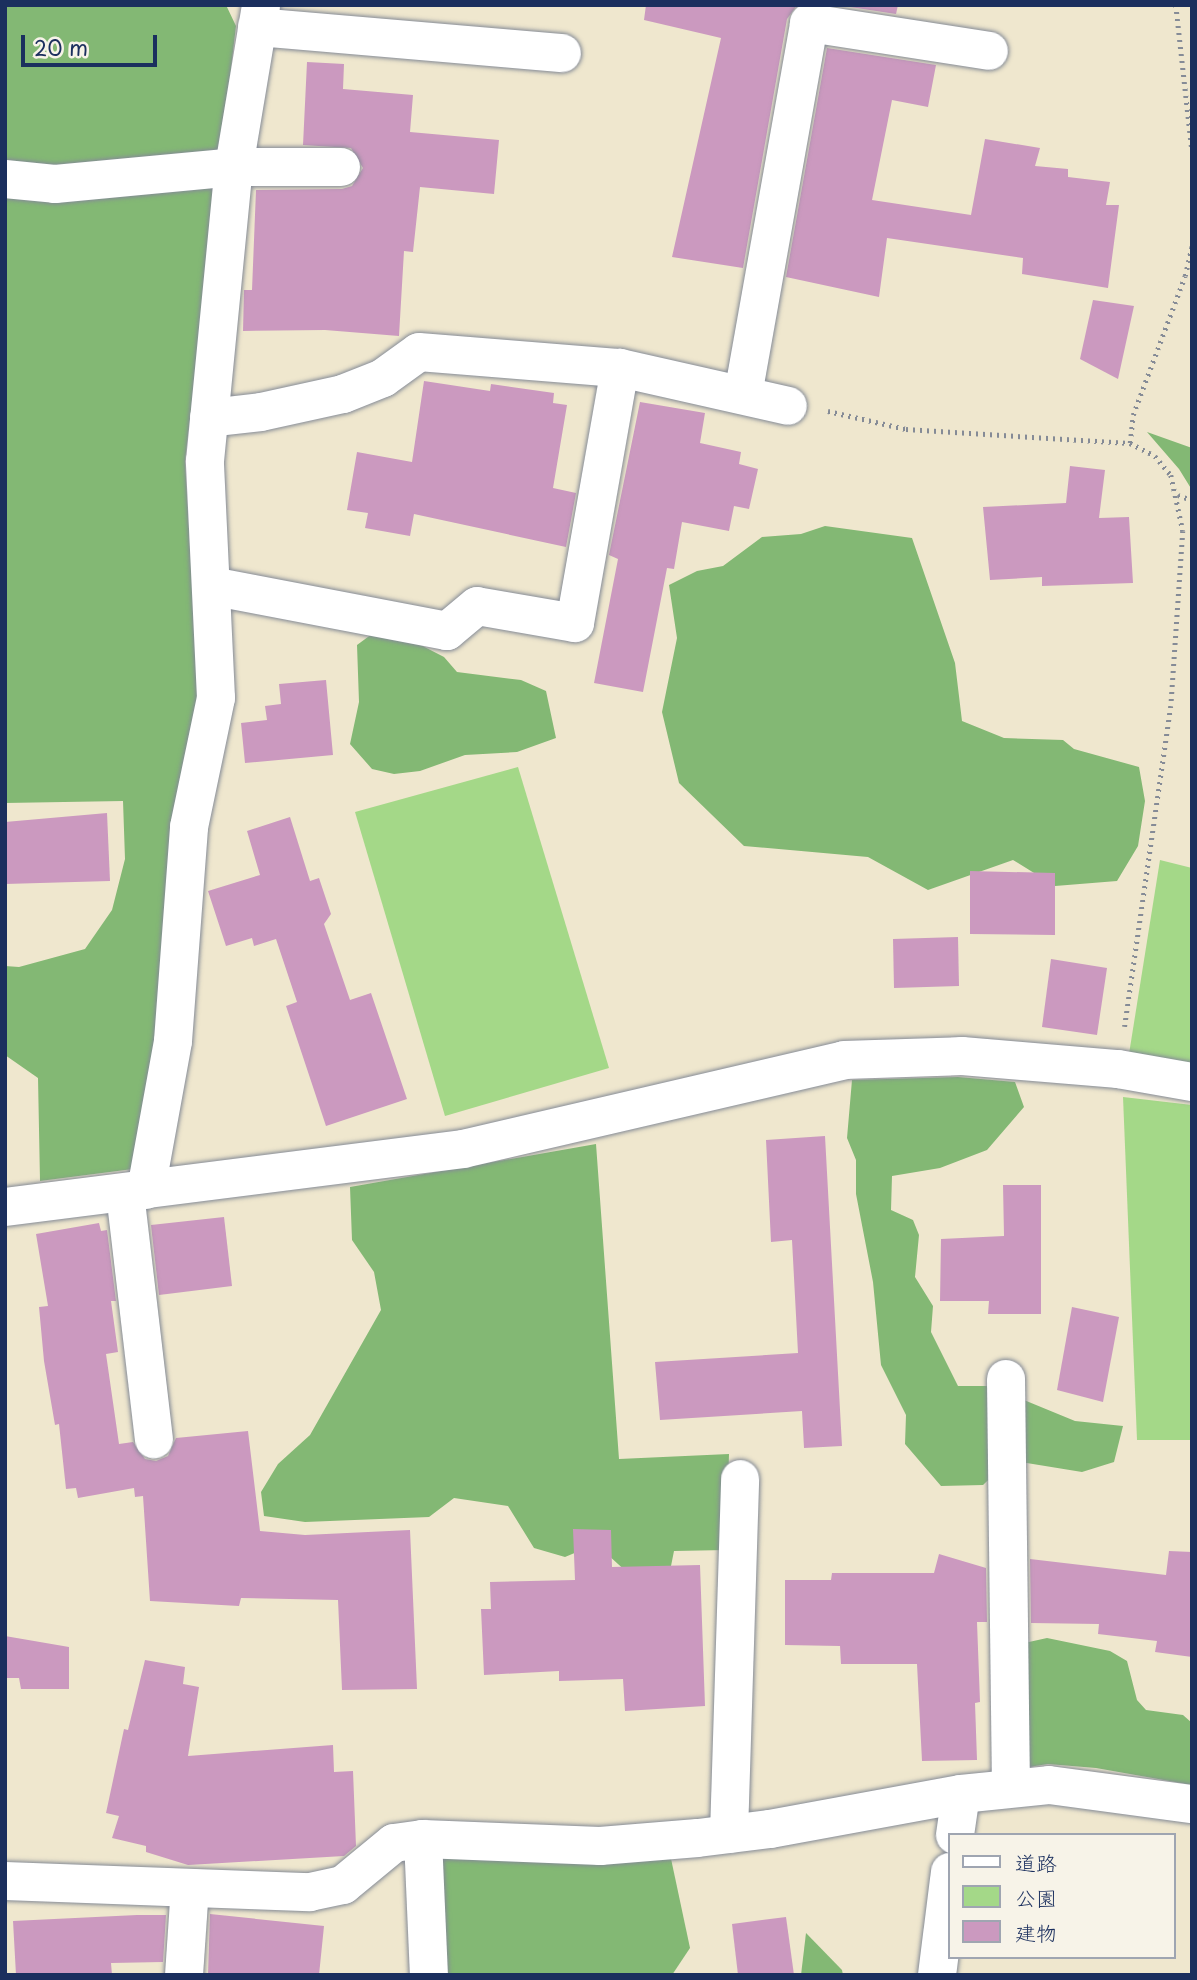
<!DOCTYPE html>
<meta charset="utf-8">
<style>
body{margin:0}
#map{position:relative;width:1197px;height:1980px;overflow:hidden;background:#efe7ce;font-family:"Playpen Sans","Klee One",sans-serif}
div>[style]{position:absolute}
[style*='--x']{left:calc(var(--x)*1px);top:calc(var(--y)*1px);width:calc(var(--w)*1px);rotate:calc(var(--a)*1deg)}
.green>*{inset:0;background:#a4d888}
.forest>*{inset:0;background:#83b874}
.building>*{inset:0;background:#cb99bf}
.path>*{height:4.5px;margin-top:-2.25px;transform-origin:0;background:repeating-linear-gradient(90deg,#858b96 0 2px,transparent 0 7px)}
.roads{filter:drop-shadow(0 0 2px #858b96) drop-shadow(0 0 2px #858b96)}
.minor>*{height:38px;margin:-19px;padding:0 19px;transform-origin:19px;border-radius:19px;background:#fff}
span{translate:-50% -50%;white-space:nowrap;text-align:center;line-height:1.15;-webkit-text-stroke:6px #f7f3e8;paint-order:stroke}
.frame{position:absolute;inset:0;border:7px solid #1b2f5e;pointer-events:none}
.legend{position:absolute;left:948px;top:1833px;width:228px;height:126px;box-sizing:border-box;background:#f7f3e8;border:2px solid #9fa5b1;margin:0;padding:9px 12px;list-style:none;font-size:21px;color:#1b2f5e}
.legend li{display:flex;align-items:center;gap:14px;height:35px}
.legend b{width:35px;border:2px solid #9fa5b1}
.scale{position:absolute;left:21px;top:35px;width:136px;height:32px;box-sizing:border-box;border:4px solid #1b2f5e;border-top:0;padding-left:9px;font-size:21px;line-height:24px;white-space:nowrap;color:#1b2f5e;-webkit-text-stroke:5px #f7f3e8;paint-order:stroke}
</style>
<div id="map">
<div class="green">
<div style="clip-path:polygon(518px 767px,609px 1068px,445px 1116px,355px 812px)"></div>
<div style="clip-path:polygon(1160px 860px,1192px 868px,1192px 1063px,1129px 1054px)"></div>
<div style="clip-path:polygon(1123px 1097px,1192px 1105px,1192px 1440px,1137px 1440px)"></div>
</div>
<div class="forest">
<div style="clip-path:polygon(5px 5px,226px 5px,236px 26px,185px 461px,199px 702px,156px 1050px,133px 1169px,40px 1181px,38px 1078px,5px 1055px,5px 966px,19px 967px,85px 949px,112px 910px,125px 859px,123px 801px,5px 803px)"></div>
<div style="clip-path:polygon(1147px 432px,1192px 448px,1192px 490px,1179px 469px)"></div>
<div style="clip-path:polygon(825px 526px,912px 538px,955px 663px,962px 721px,1004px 738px,1063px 740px,1074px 749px,1139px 767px,1145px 801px,1138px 846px,1117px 881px,1055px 886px,1013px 860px,928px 890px,868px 857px,744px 846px,679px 783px,662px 712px,677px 638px,669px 585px,697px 571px,723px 566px,762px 537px,801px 534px)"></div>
<div style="clip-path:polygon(372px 634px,409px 639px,444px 657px,457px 672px,521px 680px,546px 691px,556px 738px,517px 752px,465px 755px,420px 771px,394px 774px,372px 769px,350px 744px,359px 702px,357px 645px)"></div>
<div style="clip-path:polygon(958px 1077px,1015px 1082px,1024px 1107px,987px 1150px,940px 1168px,892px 1176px,891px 1210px,913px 1220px,919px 1235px,915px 1277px,933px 1306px,931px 1332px,958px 1386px,990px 1386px,1075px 1421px,1123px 1426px,1114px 1462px,1082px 1472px,1009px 1460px,983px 1485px,941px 1486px,905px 1444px,906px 1415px,881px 1365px,873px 1282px,856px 1194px,856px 1160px,847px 1138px,852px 1080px)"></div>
<div style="clip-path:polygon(596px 1144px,619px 1459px,729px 1454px,726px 1550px,674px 1551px,671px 1566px,629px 1574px,596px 1544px,565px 1557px,534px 1548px,508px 1506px,454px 1498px,429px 1517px,305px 1522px,264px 1516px,261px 1492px,278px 1464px,310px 1435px,381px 1310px,374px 1272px,352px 1240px,350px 1187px)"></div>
<div style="clip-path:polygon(1047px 1638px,1110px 1651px,1127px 1661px,1137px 1700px,1146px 1710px,1183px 1715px,1192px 1723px,1192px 1785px,1096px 1768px,1048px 1764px,1022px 1768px,1020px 1644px)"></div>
<div style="clip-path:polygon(432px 1851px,670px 1854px,690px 1948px,672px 1975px,439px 1975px)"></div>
<div style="clip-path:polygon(806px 1933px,842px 1970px,843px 1975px,801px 1975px)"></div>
</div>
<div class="building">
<div style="clip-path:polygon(646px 5px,797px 5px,787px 19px,743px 268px,672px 257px,721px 38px,644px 20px)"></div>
<div style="clip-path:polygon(837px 5px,898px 5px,896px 14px)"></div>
<div style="clip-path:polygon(827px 48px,936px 65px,928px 107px,892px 100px,872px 200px,971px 215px,985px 139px,1040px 148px,1035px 166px,1068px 169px,1068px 177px,1110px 182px,1106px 205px,1119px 205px,1108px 288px,1022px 274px,1023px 258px,887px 238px,879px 297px,786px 277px)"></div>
<div style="clip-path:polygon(307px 62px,344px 64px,343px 89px,413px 95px,410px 132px,499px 140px,494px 194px,420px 187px,413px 252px,404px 251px,399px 336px,325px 330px,243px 331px,244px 290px,252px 290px,256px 190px,342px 189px,352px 186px,363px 168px,351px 148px,303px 145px)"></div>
<div style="clip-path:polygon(1093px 300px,1134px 306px,1118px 379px,1080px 359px)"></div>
<div style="clip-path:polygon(424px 381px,490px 391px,491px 384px,554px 393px,553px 403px,567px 405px,553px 488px,576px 493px,566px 547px,414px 514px,410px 536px,365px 528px,368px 513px,347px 510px,357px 452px,412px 462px)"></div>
<div style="clip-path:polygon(640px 402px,705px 413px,700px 443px,741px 452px,739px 464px,758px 469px,749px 509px,734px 506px,729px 531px,682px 522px,674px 569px,667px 568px,643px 692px,594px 683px,618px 559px,609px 555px)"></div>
<div style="clip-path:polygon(1070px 466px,1105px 470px,1099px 518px,1129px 517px,1133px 583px,1042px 586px,1042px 577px,990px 580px,983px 507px,1066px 503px)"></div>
<div style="clip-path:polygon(326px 680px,333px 755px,245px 763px,241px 723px,267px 720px,265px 706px,281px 704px,279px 684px)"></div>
<div style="clip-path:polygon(107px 813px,110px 881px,5px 884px,5px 822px)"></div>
<div style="clip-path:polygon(290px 817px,310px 881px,319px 878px,331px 914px,324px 924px,350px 1000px,371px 993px,407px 1099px,326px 1126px,286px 1006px,297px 1002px,276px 939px,254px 946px,252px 938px,226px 946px,208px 891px,260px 875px,247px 831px)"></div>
<div style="clip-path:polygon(970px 871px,1055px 873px,1055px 935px,970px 934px)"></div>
<div style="clip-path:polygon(958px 937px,959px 986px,894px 988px,893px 939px)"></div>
<div style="clip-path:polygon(1051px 959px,1107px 968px,1097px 1035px,1042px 1027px)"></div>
<div style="clip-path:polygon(825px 1136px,842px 1446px,804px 1448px,802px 1411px,660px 1420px,655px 1362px,798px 1353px,792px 1240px,771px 1242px,766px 1140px)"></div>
<div style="clip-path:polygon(1003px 1185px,1041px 1185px,1041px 1314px,988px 1314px,989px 1301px,940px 1301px,941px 1239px,1004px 1236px)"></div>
<div style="clip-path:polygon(224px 1217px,232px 1286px,159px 1295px,151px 1225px)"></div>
<div style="clip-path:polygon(99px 1223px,101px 1231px,107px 1230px,116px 1301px,111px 1301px,118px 1352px,106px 1354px,119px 1444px,133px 1442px,145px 1459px,156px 1461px,168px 1456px,176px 1438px,248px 1431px,260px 1531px,305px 1535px,410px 1530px,417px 1689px,342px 1690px,338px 1600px,241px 1598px,239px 1606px,150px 1601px,143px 1496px,135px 1497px,134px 1488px,78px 1498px,76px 1488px,66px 1489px,59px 1424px,55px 1425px,44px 1361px,39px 1307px,48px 1306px,36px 1234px)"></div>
<div style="clip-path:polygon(1072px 1307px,1119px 1317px,1103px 1402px,1057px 1390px)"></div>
<div style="clip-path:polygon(573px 1529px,611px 1530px,612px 1567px,700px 1565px,705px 1706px,625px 1711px,623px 1679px,559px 1681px,559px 1671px,484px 1675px,481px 1609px,491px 1609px,490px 1582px,575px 1580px)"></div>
<div style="clip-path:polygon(1169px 1551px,1192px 1552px,1192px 1657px,1155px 1652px,1157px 1641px,1098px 1634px,1099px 1624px,1031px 1623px,1030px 1559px,1166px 1575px)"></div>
<div style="clip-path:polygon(939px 1554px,986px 1568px,987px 1622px,977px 1622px,980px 1702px,975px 1703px,977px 1760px,922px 1761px,917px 1664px,841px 1664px,840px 1646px,785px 1645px,785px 1580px,831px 1580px,832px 1573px,934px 1573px)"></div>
<div style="clip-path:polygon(5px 1636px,69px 1647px,69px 1689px,21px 1689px,19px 1678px,5px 1678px)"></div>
<div style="clip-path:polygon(145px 1660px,185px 1667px,183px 1684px,199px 1687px,188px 1756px,333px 1745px,334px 1772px,353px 1771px,356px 1846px,344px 1856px,188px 1865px,146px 1852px,146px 1846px,112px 1838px,119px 1816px,106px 1813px,124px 1729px,128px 1730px)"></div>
<div style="clip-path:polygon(210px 1914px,324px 1926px,319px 1975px,208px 1975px)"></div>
<div style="clip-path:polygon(137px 1915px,166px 1915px,163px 1962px,111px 1963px,112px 1975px,16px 1975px,13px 1921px)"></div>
<div style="clip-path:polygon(786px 1917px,794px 1975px,738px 1975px,732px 1924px)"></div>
</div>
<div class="path">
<div style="--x:1176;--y:5;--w:145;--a:83.7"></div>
<div style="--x:828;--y:411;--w:80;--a:13"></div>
<div style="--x:906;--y:429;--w:224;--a:3.6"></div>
<div style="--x:1130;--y:443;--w:28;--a:27"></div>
<div style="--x:1155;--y:456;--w:25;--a:50"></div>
<div style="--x:1171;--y:475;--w:57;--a:77.9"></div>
<div style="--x:1183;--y:531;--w:175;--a:93.9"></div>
<div style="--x:1171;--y:706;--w:324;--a:98.2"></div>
<div style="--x:1130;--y:443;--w:28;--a:-84"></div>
<div style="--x:1133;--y:415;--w:148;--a:-69.5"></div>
<div style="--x:1185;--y:276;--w:32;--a:-77"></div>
<div style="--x:1178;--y:495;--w:15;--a:20"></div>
</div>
<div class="roads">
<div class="minor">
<div style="--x:257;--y:27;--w:306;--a:4.9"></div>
<div style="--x:5;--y:179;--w:50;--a:5.7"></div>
<div style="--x:55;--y:184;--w:180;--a:-5.4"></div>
<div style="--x:234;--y:167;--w:107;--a:0"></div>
<div style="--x:620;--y:368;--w:172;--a:12.7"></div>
<div style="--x:743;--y:395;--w:378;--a:-79.9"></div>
<div style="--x:809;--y:23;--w:182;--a:8.8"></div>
<div style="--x:209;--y:418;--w:52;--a:-6.6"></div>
<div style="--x:261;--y:412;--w:84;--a:-12.4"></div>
<div style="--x:343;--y:394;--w:43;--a:-21.8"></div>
<div style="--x:383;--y:378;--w:44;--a:-35.8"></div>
<div style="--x:419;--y:352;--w:202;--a:4.6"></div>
<div style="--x:620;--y:368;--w:259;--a:100"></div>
<div style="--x:575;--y:623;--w:99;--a:-170.2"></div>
<div style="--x:477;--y:606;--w:39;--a:140"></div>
<div style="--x:447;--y:631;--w:240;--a:-169.2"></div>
<div style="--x:146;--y:1190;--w:151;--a:-79.7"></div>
<div style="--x:173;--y:1041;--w:215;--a:-85.7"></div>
<div style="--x:189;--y:827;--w:132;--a:-78.2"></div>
<div style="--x:216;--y:698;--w:237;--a:-92.7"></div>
<div style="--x:205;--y:461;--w:295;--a:-84.4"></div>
<div style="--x:234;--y:167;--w:164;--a:-80.5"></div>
<div style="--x:125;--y:1193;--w:248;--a:83.3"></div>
<div style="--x:5;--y:1207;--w:462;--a:-7.2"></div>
<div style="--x:463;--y:1149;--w:391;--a:-13.1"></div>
<div style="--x:844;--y:1060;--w:118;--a:-1.9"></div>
<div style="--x:962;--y:1056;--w:157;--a:4.8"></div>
<div style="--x:1118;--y:1069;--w:75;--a:10"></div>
<div style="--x:1006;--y:1379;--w:408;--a:89.3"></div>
<div style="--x:729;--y:1834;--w:355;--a:-88.2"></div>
<div style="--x:955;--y:1835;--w:41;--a:-81.7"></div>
<div style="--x:423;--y:1839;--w:136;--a:87.5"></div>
<div style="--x:5;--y:1881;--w:305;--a:2.1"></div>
<div style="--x:310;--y:1892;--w:34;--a:-12"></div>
<div style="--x:343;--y:1885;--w:66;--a:-39.5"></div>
<div style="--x:394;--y:1843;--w:29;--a:-8"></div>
<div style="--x:423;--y:1839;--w:177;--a:2.3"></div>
<div style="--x:600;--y:1846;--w:98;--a:-4.7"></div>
<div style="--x:698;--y:1838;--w:73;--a:-7.1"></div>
<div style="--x:770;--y:1829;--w:194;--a:-10.4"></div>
<div style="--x:961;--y:1794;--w:88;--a:-5.8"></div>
<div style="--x:1049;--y:1785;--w:144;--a:7.6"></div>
<div style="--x:184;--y:1975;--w:87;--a:-86.1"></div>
<div style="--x:937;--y:1975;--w:104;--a:-82.8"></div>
</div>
</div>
<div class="frame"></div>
<ul class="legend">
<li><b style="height:9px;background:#fff"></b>道路</li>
<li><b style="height:19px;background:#a4d888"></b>公園</li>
<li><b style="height:19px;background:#cb99bf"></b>建物</li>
</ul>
<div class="scale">20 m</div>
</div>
